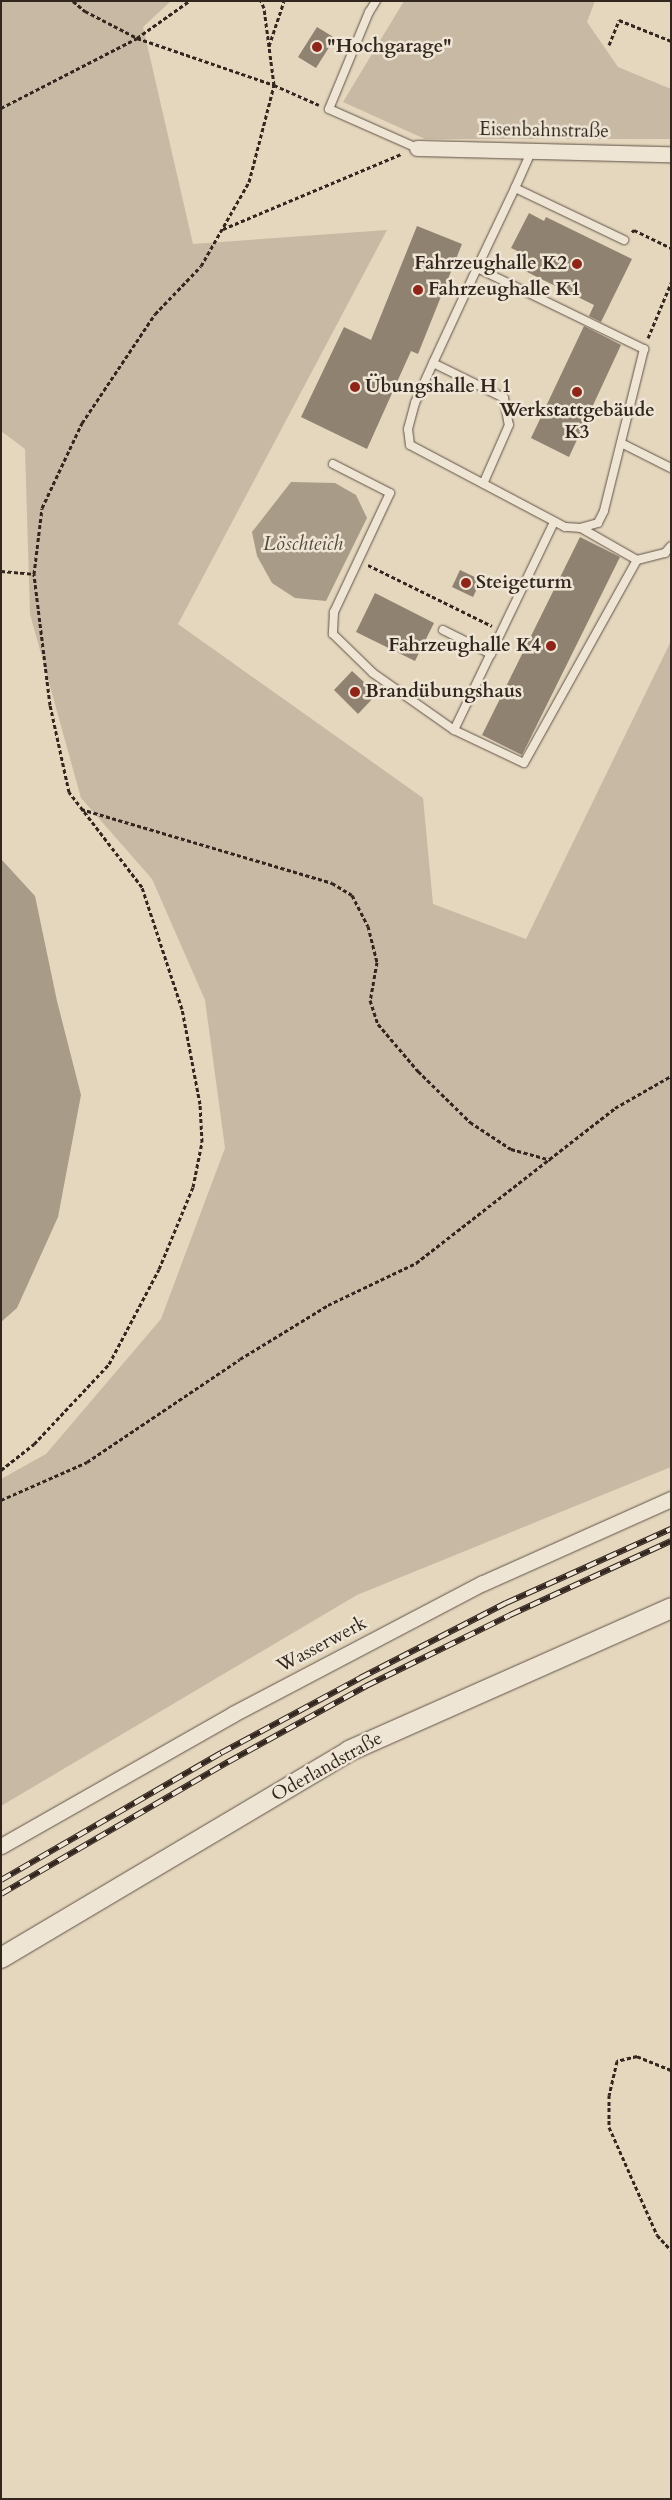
<!DOCTYPE html>
<meta charset="utf-8">
<style>
body{margin:0}
#map{position:relative;width:672px;height:2500px;overflow:hidden;background:#e5d7be;font-family:Cardo,serif}
div>[style]{position:absolute}
[style*='--x']{left:calc(var(--x)*1px);top:calc(var(--y)*1px);width:calc(var(--w)*1px);rotate:calc(var(--a)*1deg)}
.green>*{inset:0;background:#c7b9a3}
.water>*{inset:0;background:#a89b88}
.building>*{inset:0;background:#908271}
.path>*{height:3px;margin-top:-1.5px;transform-origin:0;background:repeating-linear-gradient(90deg,#33261e 0 4px,transparent 0 6.5px)}
.roads{filter:drop-shadow(0 0 1px #605246) drop-shadow(0 0 1px #605246)}
.lane>*{height:8px;margin:-4px;padding:0 4px;transform-origin:4px;border-radius:4px;background:#eee5d5}
.street>*{height:15px;margin:-7.5px;padding:0 7.5px;transform-origin:7.5px;border-radius:7.5px;background:#eee5d5}
.secondary>*{height:20px;margin:-10px;padding:0 10px;transform-origin:10px;border-radius:10px;background:#eee5d5}
.rail>*{height:5.5px;margin-top:-2.75px;transform-origin:0;background:repeating-linear-gradient(90deg,#eee5d5 0 11px,#33261e 0 22px);box-sizing:border-box;border-block:1px solid #33261e}
.dots>*{width:14px;height:14px;translate:-50% -50%;box-sizing:border-box;border:2px solid #eee5d5;border-radius:50%}
span{translate:-50% -50%;white-space:nowrap;text-align:center;line-height:1.15;-webkit-text-stroke:5px #eee5d5;paint-order:stroke}
.poi-label{font-size:19px;color:#33261e;font-weight:700}
.left{translate:0 -50%;text-align:left}
.right{translate:-100% -50%;text-align:right}
.street-label{font-size:19px;color:#33261e}
.water-label{font-size:20px;color:#56493e;font-style:italic}
.frame{position:absolute;inset:0;border:2px solid #33261e;pointer-events:none}
</style>
<div id="map">
<div class="green">
<div style="clip-path:polygon(1px 1px,171px 1px,143px 27px,193px 244px,387px 230px,178px 624px,423px 798px,433px 904px,526px 939px,671px 641px,671px 1467px,357px 1595px,1px 1806px,1px 1479px,46px 1454px,161px 1319px,225px 1148px,205px 1000px,152px 879px,81px 798px,30px 614px,25px 449px,1px 431px)"></div>
<div style="clip-path:polygon(404px 1px,595px 1px,587px 22px,618px 67px,671px 89px,671px 139px,425px 139px,343px 102px)"></div>
</div>
<div class="water">
<div style="clip-path:polygon(291px 482px,335px 483px,356px 495px,367px 518px,326px 601px,295px 598px,272px 583px,257px 556px,252px 532px)"></div>
<div style="clip-path:polygon(1px 859px,35px 896px,57px 1001px,81px 1095px,58px 1217px,17px 1308px,1px 1322px)"></div>
</div>
<div class="building">
<div style="clip-path:polygon(317px 27px,335px 38px,316px 68px,298px 57px)"></div>
<div style="clip-path:polygon(529px 213px,544px 221px,546px 217px,632px 259px,601px 322px,589px 316px,594px 305px,521px 269px,528px 256px,511px 248px)"></div>
<div style="clip-path:polygon(417px 226px,462px 244px,418px 354px,411px 351px,367px 449px,301px 417px,344px 327px,371px 340px)"></div>
<div style="clip-path:polygon(584px 326px,621px 345px,569px 457px,531px 438px)"></div>
<div style="clip-path:polygon(580px 537px,620px 557px,522px 755px,482px 735px)"></div>
<div style="clip-path:polygon(460px 570px,481px 580px,473px 597px,452px 587px)"></div>
<div style="clip-path:polygon(375px 593px,434px 623px,415px 661px,356px 632px)"></div>
<div style="clip-path:polygon(352px 671px,377px 694px,358px 714px,334px 690px)"></div>
</div>
<div class="path">
<div style="--x:73;--y:1;--w:16;--a:40"></div>
<div style="--x:85;--y:11;--w:59;--a:27.4"></div>
<div style="--x:137;--y:38;--w:64;--a:-35.4"></div>
<div style="--x:609;--y:45;--w:27;--a:-68"></div>
<div style="--x:619;--y:20;--w:56;--a:22"></div>
<div style="--x:269;--y:46;--w:47;--a:-71.6"></div>
<div style="--x:1;--y:108;--w:153;--a:-27.2"></div>
<div style="--x:137;--y:38;--w:145;--a:18.9"></div>
<div style="--x:274;--y:85;--w:49;--a:24"></div>
<div style="--x:223;--y:229;--w:193;--a:-22.8"></div>
<div style="--x:632;--y:232;--w:3;--a:-45"></div>
<div style="--x:634;--y:230;--w:41;--a:25.9"></div>
<div style="--x:648;--y:338;--w:60;--a:-67.3"></div>
<div style="--x:368;--y:565;--w:138;--a:26.2"></div>
<div style="--x:1;--y:571;--w:33;--a:5"></div>
<div style="--x:81;--y:809;--w:262;--a:16.4"></div>
<div style="--x:332;--y:883;--w:23;--a:31"></div>
<div style="--x:352;--y:895;--w:35;--a:63"></div>
<div style="--x:368;--y:926;--w:37;--a:76"></div>
<div style="--x:377;--y:962;--w:39;--a:100"></div>
<div style="--x:370;--y:1000;--w:25;--a:72"></div>
<div style="--x:378;--y:1024;--w:62;--a:49.6"></div>
<div style="--x:418;--y:1071;--w:73;--a:44.4"></div>
<div style="--x:470;--y:1122;--w:49;--a:33.4"></div>
<div style="--x:511;--y:1149;--w:41;--a:15.4"></div>
<div style="--x:1;--y:1470;--w:42;--a:-38.2"></div>
<div style="--x:34;--y:1444;--w:110;--a:-46.8"></div>
<div style="--x:109;--y:1364;--w:107;--a:-62.2"></div>
<div style="--x:159;--y:1269;--w:89;--a:-67.5"></div>
<div style="--x:193;--y:1187;--w:46;--a:-78.7"></div>
<div style="--x:202;--y:1142;--w:38;--a:-93"></div>
<div style="--x:200;--y:1104;--w:97;--a:-100.7"></div>
<div style="--x:182;--y:1009;--w:128;--a:-108.2"></div>
<div style="--x:142;--y:887;--w:120;--a:-127.5"></div>
<div style="--x:69;--y:792;--w:89;--a:-102.3"></div>
<div style="--x:50;--y:705;--w:132;--a:-97"></div>
<div style="--x:34;--y:574;--w:66;--a:-83.1"></div>
<div style="--x:42;--y:508;--w:94;--a:-64.8"></div>
<div style="--x:82;--y:423;--w:131;--a:-56.2"></div>
<div style="--x:155;--y:314;--w:66;--a:-46.2"></div>
<div style="--x:201;--y:266;--w:97;--a:-60.3"></div>
<div style="--x:249;--y:182;--w:100;--a:-75.5"></div>
<div style="--x:274;--y:85;--w:78;--a:-97.4"></div>
<div style="--x:264;--y:8;--w:8;--a:-113"></div>
<div style="--x:1;--y:1500;--w:94;--a:-23.8"></div>
<div style="--x:87;--y:1462;--w:184;--a:-33.9"></div>
<div style="--x:240;--y:1359;--w:103;--a:-31.5"></div>
<div style="--x:328;--y:1305;--w:98;--a:-25.5"></div>
<div style="--x:416;--y:1263;--w:252;--a:-37.9"></div>
<div style="--x:615;--y:1108;--w:64;--a:-29.7"></div>
<div style="--x:671;--y:2070;--w:37;--a:-158"></div>
<div style="--x:637;--y:2056;--w:21;--a:166"></div>
<div style="--x:617;--y:2061;--w:35;--a:103"></div>
<div style="--x:609;--y:2095;--w:32;--a:90"></div>
<div style="--x:609;--y:2127;--w:118;--a:66"></div>
<div style="--x:657;--y:2235;--w:21;--a:47"></div>
</div>
<div class="roads">
<div class="lane">
<div style="--x:376;--y:1;--w:13;--a:122"></div>
<div style="--x:369;--y:12;--w:105;--a:112.4"></div>
<div style="--x:329;--y:109;--w:96;--a:23.9"></div>
<div style="--x:515;--y:188;--w:121;--a:25.5"></div>
<div style="--x:477;--y:268;--w:186;--a:25.9"></div>
<div style="--x:644;--y:349;--w:167;--a:103.9"></div>
<div style="--x:604;--y:511;--w:13;--a:117"></div>
<div style="--x:598;--y:523;--w:18;--a:164"></div>
<div style="--x:581;--y:528;--w:16;--a:-176"></div>
<div style="--x:565;--y:527;--w:175;--a:-152.1"></div>
<div style="--x:410;--y:445;--w:16;--a:-97"></div>
<div style="--x:408;--y:429;--w:27;--a:-75"></div>
<div style="--x:415;--y:403;--w:44;--a:-65.8"></div>
<div style="--x:433;--y:363;--w:105;--a:-65.1"></div>
<div style="--x:477;--y:268;--w:89;--a:-64.6"></div>
<div style="--x:515;--y:188;--w:42;--a:-65.9"></div>
<div style="--x:433;--y:363;--w:79;--a:26.2"></div>
<div style="--x:504;--y:398;--w:27;--a:80"></div>
<div style="--x:509;--y:425;--w:64;--a:113.8"></div>
<div style="--x:621;--y:443;--w:56;--a:26.6"></div>
<div style="--x:333;--y:464;--w:64;--a:27"></div>
<div style="--x:390;--y:493;--w:132;--a:115.2"></div>
<div style="--x:334;--y:612;--w:22;--a:93"></div>
<div style="--x:333;--y:634;--w:56;--a:44.3"></div>
<div style="--x:373;--y:673;--w:99;--a:35.1"></div>
<div style="--x:454;--y:730;--w:231;--a:-64.3"></div>
<div style="--x:637;--y:560;--w:29;--a:-14"></div>
<div style="--x:665;--y:553;--w:9;--a:-49"></div>
<div style="--x:443;--y:630;--w:54;--a:26.6"></div>
<div style="--x:454;--y:730;--w:77;--a:25.2"></div>
<div style="--x:524;--y:763;--w:232;--a:-60.9"></div>
<div style="--x:637;--y:560;--w:64;--a:-150.3"></div>
</div>
<div class="street">
<div style="--x:417;--y:148;--w:254;--a:1.4"></div>
<div style="--x:1;--y:1846;--w:267;--a:-29.6"></div>
<div style="--x:233;--y:1714;--w:282;--a:-27.7"></div>
<div style="--x:483;--y:1583;--w:206;--a:-24.1"></div>
</div>
<div class="secondary">
<div style="--x:1;--y:1958;--w:405;--a:-30.7"></div>
<div style="--x:349;--y:1751;--w:352;--a:-23.9"></div>
</div>
</div>
<div class="rail">
<div style="--x:1;--y:1880;--w:254;--a:-30"></div>
<div style="--x:221;--y:1753;--w:158;--a:-28.3"></div>
<div style="--x:360;--y:1678;--w:164;--a:-27.2"></div>
<div style="--x:506;--y:1603;--w:181;--a:-24.2"></div>
<div style="--x:1;--y:1894;--w:263;--a:-30.2"></div>
<div style="--x:228;--y:1762;--w:158;--a:-28.8"></div>
<div style="--x:366;--y:1686;--w:161;--a:-26.2"></div>
<div style="--x:510;--y:1615;--w:177;--a:-24.7"></div>
</div>
<div class="dots">
<div style="left:317px;top:47px;background:#8f2418"></div>
<div style="left:577px;top:264px;background:#8f2418"></div>
<div style="left:418px;top:290px;background:#8f2418"></div>
<div style="left:355px;top:387px;background:#8f2418"></div>
<div style="left:577px;top:392px;background:#8f2418"></div>
<div style="left:466px;top:583px;background:#8f2418"></div>
<div style="left:551px;top:646px;background:#8f2418"></div>
<div style="left:355px;top:692px;background:#8f2418"></div>
</div>
<div class="poi-label">
<span class="left" style="left:327px;top:47px">"Hochgarage"</span>
<span class="right" style="left:567px;top:264px">Fahrzeughalle K2</span>
<span class="left" style="left:428px;top:290px">Fahrzeughalle K1</span>
<span class="left" style="left:365px;top:387px">Übungshalle H 1</span>
<span style="left:577px;top:422px">Werkstattgebäude<br>K3</span>
<span class="left" style="left:476px;top:583px">Steigeturm</span>
<span class="right" style="left:541px;top:646px">Fahrzeughalle K4</span>
<span class="left" style="left:365px;top:692px">Brandübungshaus</span>
</div>
<div class="street-label">
<span style="left:544px;top:131px;rotate:1deg">Eisenbahnstraße</span>
<span style="left:322px;top:1645px;rotate:-28deg">Wasserwerk</span>
<span style="left:327px;top:1767px;rotate:-29deg">Oderlandstraße</span>
</div>
<div class="water-label">
<span style="left:303px;top:543px">Löschteich</span>
</div>
<div class="frame"></div>
</div>
